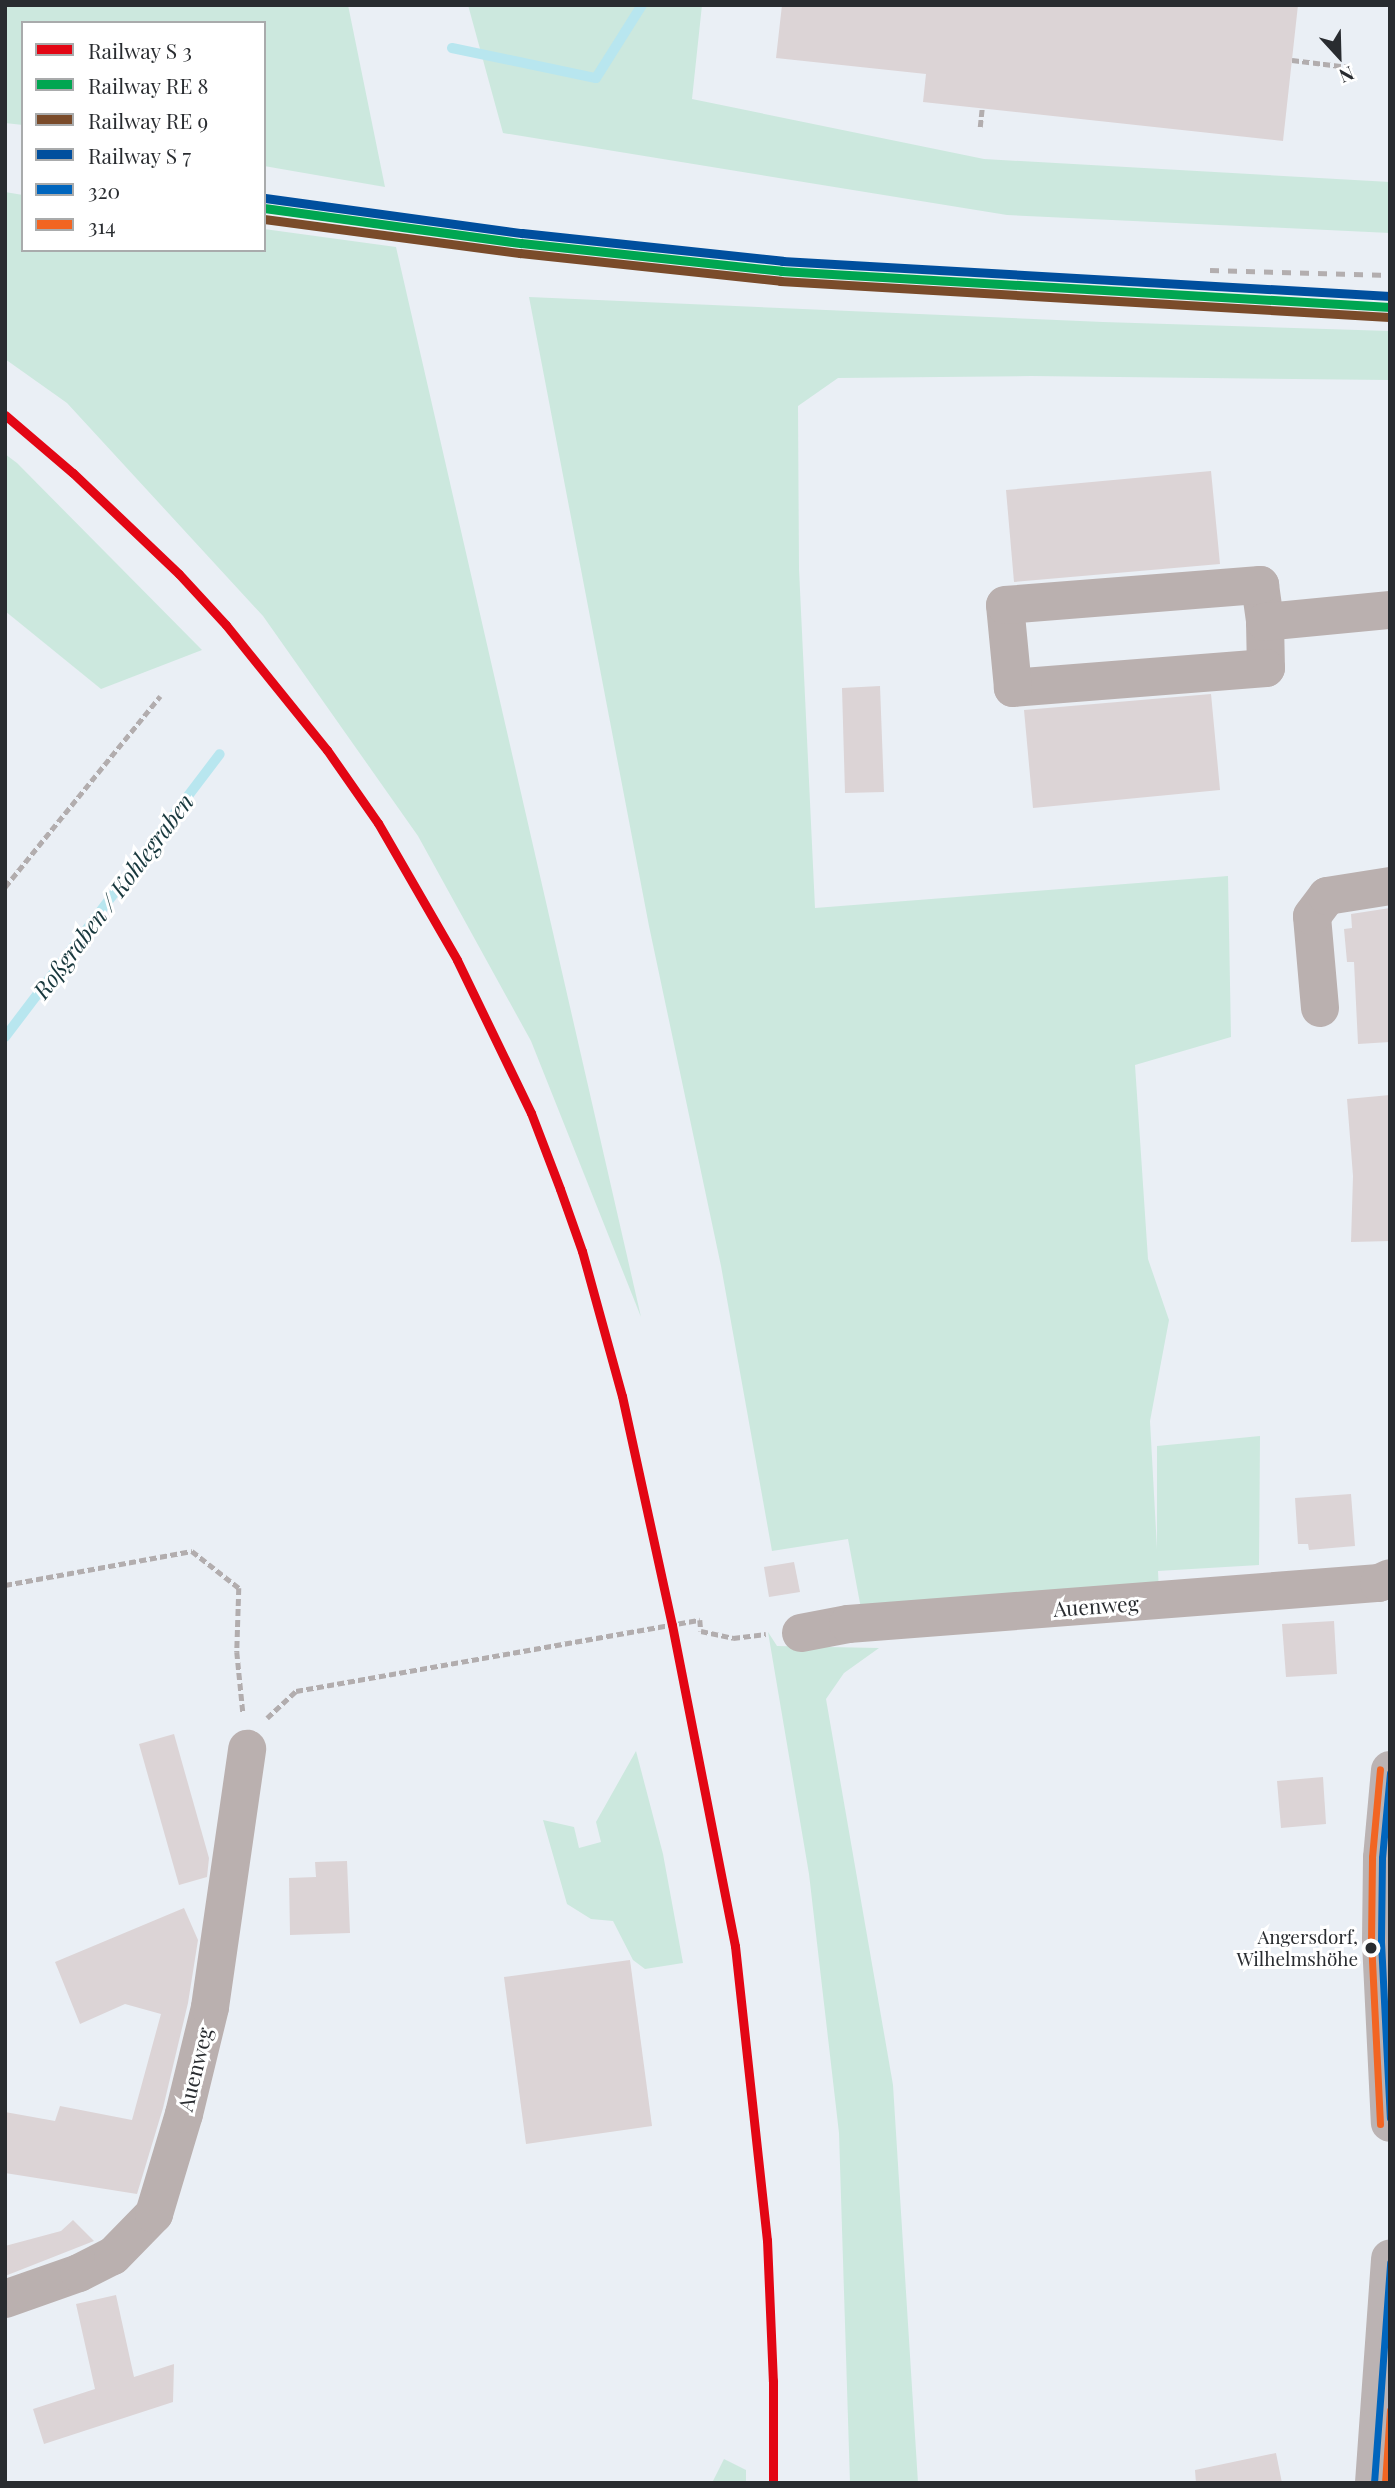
<!DOCTYPE html>
<meta charset="utf-8">
<style>
body{margin:0}
#map{position:relative;width:1395px;height:2488px;overflow:hidden;background:#eaeff5;font-family:"Playfair Display",serif}
div>[style]{position:absolute}
[style*='--x']{left:calc(var(--x)*1px);top:calc(var(--y)*1px);width:calc(var(--w)*1px);rotate:calc(var(--a)*1deg)}
.green>*{inset:0;background:#cce8de}
.stream>*{height:10px;margin:-5px;padding:0 5px;transform-origin:5px;border-radius:5px;background:#b8e6ef}
.building>*{inset:0;background:#dcd4d6}
.path>*{height:4.5px;margin-top:-2.25px;transform-origin:0;background:repeating-linear-gradient(90deg,#b2adae 0 7px,transparent 0 10.5px)}
.minor>*{height:38px;margin:-19px;padding:0 19px;transform-origin:19px;border-radius:19px;background:#bab0af}
.major>*{height:38px;margin:-19px;padding:0 19px;transform-origin:19px;border-radius:19px;background:#bbb3b3}
.rail>*{height:5px;margin-top:-2.5px;transform-origin:0;background:repeating-linear-gradient(90deg,#b3aeaf 0 9px,transparent 0 18px)}
.bus-1>*{height:7px;margin:-3.5px;padding:0 3.5px;transform-origin:3.5px;border-radius:3.5px;background:#0065bd}
.bus-2>*{height:7px;margin:-3.5px;padding:0 3.5px;transform-origin:3.5px;border-radius:3.5px;background:#f26522}
.rail-1>*{height:9px;margin:-4.5px;padding:0 4.5px;transform-origin:4.5px;border-radius:4.5px;background:#e30614}
.rail-2>*{height:9px;margin:-4.5px;padding:0 4.5px;transform-origin:4.5px;border-radius:4.5px;background:#00a651}
.rail-3>*{height:9px;margin:-4.5px;padding:0 4.5px;transform-origin:4.5px;border-radius:4.5px;background:#7a4b2a}
.rail-4>*{height:9px;margin:-4.5px;padding:0 4.5px;transform-origin:4.5px;border-radius:4.5px;background:#004f9e}
.dots>*{width:19px;height:19px;translate:-50% -50%;box-sizing:border-box;border:4px solid #fff;border-radius:50%}
span{translate:-50% -50%;white-space:nowrap;text-align:center;line-height:1.15;-webkit-text-stroke:6px #fff;paint-order:stroke}
.bus-label{font-size:19px;color:#292c30}
.right{translate:-100% -50%;text-align:right}
.street-label{font-size:21px;color:#292c30}
.water-label{font-size:23px;color:#18383d;font-style:italic}
.frame{position:absolute;inset:0;border:7px solid #292c30;pointer-events:none}
.legend{position:absolute;left:21px;top:21px;width:245px;height:231px;box-sizing:border-box;background:#fff;border:2px solid #a9abac;margin:0;padding:9px 12px;list-style:none;font-size:21px;color:#292c30}
.legend li{display:flex;align-items:center;gap:14px;height:35px}
.legend b{width:35px;border:2px solid #a9abac}
.north{position:absolute;left:1304px;top:21px;width:70px;height:70px;-webkit-text-stroke:5px #fff;paint-order:stroke;rotate:158deg;font-size:19px;font-weight:700;line-height:28px;text-align:center;color:#292c30}
.north::after{content:'';display:block;margin:auto;width:24px;height:32px;background:#292c30;clip-path:polygon(50% 0,100% 100%,50% 72%,0 100%)}
</style>
<div id="map">
<div class="green">
<div style="clip-path:polygon(5px 5px,348px 5px,385px 187px,264px 166px,264px 23px,23px 23px,23px 125px,5px 123px)"></div>
<div style="clip-path:polygon(468px 5px,702px 5px,692px 99px,984px 159px,1390px 182px,1390px 233px,1007px 215px,503px 133px)"></div>
<div style="clip-path:polygon(5px 192px,23px 195px,23px 250px,264px 250px,264px 229px,396px 247px,641px 1317px,531px 1041px,418px 836px,263px 616px,67px 403px,5px 359px)"></div>
<div style="clip-path:polygon(529px 297px,1103px 322px,1390px 331px,1390px 380px,1031px 376px,838px 378px,798px 406px,799px 569px,815px 908px,1228px 876px,1231px 1037px,1135px 1065px,1148px 1259px,1169px 1320px,1150px 1421px,1157px 1549px,1157px 1446px,1260px 1436px,1259px 1565px,1158px 1571px,1159px 1592px,862px 1614px,848px 1539px,772px 1551px,721px 1266px,649px 926px)"></div>
<div style="clip-path:polygon(5px 454px,17px 463px,202px 650px,101px 689px,5px 611px)"></div>
<div style="clip-path:polygon(768px 1632px,777px 1646px,879px 1648px,844px 1673px,826px 1699px,893px 2085px,918px 2483px,850px 2483px,839px 2133px,809px 1874px)"></div>
<div style="clip-path:polygon(636px 1751px,663px 1854px,683px 1963px,645px 1969px,633px 1960px,613px 1921px,591px 1919px,567px 1904px,543px 1820px,574px 1827px,579px 1848px,601px 1842px,596px 1822px)"></div>
<div style="clip-path:polygon(724px 2459px,746px 2470px,746px 2483px,712px 2483px)"></div>
</div>
<div class="stream">
<div style="--x:452;--y:48;--w:147;--a:11.8"></div>
<div style="--x:596;--y:78;--w:86;--a:-57.8"></div>
<div style="--x:5;--y:1037;--w:355;--a:-52.8"></div>
</div>
<div class="building">
<div style="clip-path:polygon(782px 5px,1298px 5px,1283px 141px,923px 102px,926px 74px,776px 58px)"></div>
<div style="clip-path:polygon(1211px 471px,1220px 564px,1014px 582px,1006px 490px)"></div>
<div style="clip-path:polygon(880px 686px,884px 792px,845px 793px,842px 688px)"></div>
<div style="clip-path:polygon(1211px 694px,1220px 790px,1033px 808px,1024px 710px)"></div>
<div style="clip-path:polygon(1390px 908px,1390px 1042px,1358px 1044px,1354px 962px,1347px 962px,1344px 929px,1352px 928px,1351px 914px)"></div>
<div style="clip-path:polygon(1390px 1095px,1390px 1241px,1351px 1242px,1353px 1176px,1347px 1099px)"></div>
<div style="clip-path:polygon(1351px 1494px,1355px 1546px,1309px 1550px,1308px 1544px,1298px 1544px,1295px 1498px)"></div>
<div style="clip-path:polygon(794px 1562px,800px 1592px,769px 1597px,764px 1567px)"></div>
<div style="clip-path:polygon(1334px 1621px,1337px 1674px,1286px 1677px,1282px 1624px)"></div>
<div style="clip-path:polygon(174px 1734px,209px 1858px,207px 1877px,179px 1885px,139px 1744px)"></div>
<div style="clip-path:polygon(1323px 1777px,1326px 1824px,1281px 1828px,1277px 1781px)"></div>
<div style="clip-path:polygon(347px 1861px,350px 1933px,290px 1935px,289px 1878px,316px 1877px,315px 1862px)"></div>
<div style="clip-path:polygon(184px 1908px,198px 1940px,188px 2003px,163px 2108px,137px 2194px,5px 2173px,5px 2112px,55px 2121px,60px 2106px,132px 2120px,161px 2014px,125px 2004px,80px 2024px,55px 1962px)"></div>
<div style="clip-path:polygon(630px 1960px,652px 2126px,526px 2144px,504px 1977px)"></div>
<div style="clip-path:polygon(73px 2220px,94px 2241px,5px 2276px,5px 2246px,61px 2231px)"></div>
<div style="clip-path:polygon(116px 2295px,134px 2377px,174px 2364px,173px 2402px,44px 2444px,33px 2409px,95px 2389px,76px 2304px)"></div>
<div style="clip-path:polygon(1276px 2453px,1282px 2483px,1196px 2483px,1195px 2470px)"></div>
</div>
<div class="path">
<div style="--x:1292;--y:60;--w:57;--a:7"></div>
<div style="--x:980;--y:127;--w:19;--a:-84"></div>
<div style="--x:5;--y:887;--w:246;--a:-50.9"></div>
<div style="--x:5;--y:1585;--w:190;--a:-10.3"></div>
<div style="--x:192;--y:1551;--w:60;--a:38.2"></div>
<div style="--x:239;--y:1588;--w:64;--a:91.8"></div>
<div style="--x:237;--y:1652;--w:60;--a:84.3"></div>
<div style="--x:267;--y:1718;--w:40;--a:-43"></div>
<div style="--x:296;--y:1691;--w:410;--a:-10"></div>
<div style="--x:700;--y:1620;--w:11;--a:85"></div>
<div style="--x:701;--y:1631;--w:33;--a:12"></div>
<div style="--x:733;--y:1638;--w:33;--a:-7"></div>
</div>
<div class="minor">
<div style="--x:1260;--y:585;--w:37;--a:82"></div>
<div style="--x:1265;--y:622;--w:46;--a:88.8"></div>
<div style="--x:1266;--y:668;--w:254;--a:175.5"></div>
<div style="--x:1013;--y:688;--w:83;--a:-95.5"></div>
<div style="--x:1005;--y:605;--w:256;--a:-4.5"></div>
<div style="--x:1265;--y:622;--w:126;--a:-5.5"></div>
<div style="--x:1320;--y:1008;--w:92;--a:-95"></div>
<div style="--x:1312;--y:916;--w:25;--a:-53"></div>
<div style="--x:1327;--y:896;--w:64;--a:-9"></div>
<div style="--x:801;--y:1633;--w:48;--a:-10.8"></div>
<div style="--x:848;--y:1624;--w:533;--a:-4.42"></div>
<div style="--x:1379;--y:1583;--w:12;--a:-24"></div>
<div style="--x:5;--y:2299;--w:78;--a:-19.4"></div>
<div style="--x:79;--y:2273;--w:38;--a:-27"></div>
<div style="--x:113;--y:2256;--w:59;--a:-45.7"></div>
<div style="--x:154;--y:2214;--w:104;--a:-73.3"></div>
<div style="--x:184;--y:2114;--w:110;--a:-76.3"></div>
<div style="--x:210;--y:2007;--w:261;--a:-81.8"></div>
</div>
<div class="major">
<div style="--x:1390;--y:1770;--w:88;--a:95.2"></div>
<div style="--x:1382;--y:1858;--w:84;--a:90.7"></div>
<div style="--x:1381;--y:1942;--w:181;--a:87.2"></div>
<div style="--x:1374;--y:2483;--w:225;--a:-85.9"></div>
</div>
<div class="rail">
<div style="--x:1210;--y:270;--w:180;--a:1.6"></div>
</div>
<div class="bus-1">
<div style="--x:1390;--y:1773;--w:85;--a:95.4"></div>
<div style="--x:1382;--y:1858;--w:84;--a:90.7"></div>
<div style="--x:1381;--y:1942;--w:176;--a:87.1"></div>
<div style="--x:1374;--y:2483;--w:221;--a:-85.8"></div>
</div>
<div class="bus-2">
<div style="--x:1380;--y:2124;--w:182;--a:-92.8"></div>
<div style="--x:1371;--y:1942;--w:85;--a:-89.3"></div>
<div style="--x:1372;--y:1857;--w:88;--a:-84.8"></div>
<div style="--x:1385;--y:2483;--w:73;--a:-86.1"></div>
</div>
<div class="rail-1">
<div style="--x:5;--y:415;--w:89;--a:40.5"></div>
<div style="--x:73;--y:473;--w:146;--a:43.6"></div>
<div style="--x:179;--y:574;--w:69;--a:47.3"></div>
<div style="--x:226;--y:625;--w:161;--a:51.1"></div>
<div style="--x:327;--y:750;--w:89;--a:55.1"></div>
<div style="--x:378;--y:823;--w:158;--a:60"></div>
<div style="--x:457;--y:960;--w:170;--a:64.2"></div>
<div style="--x:531;--y:1113;--w:81;--a:69.1"></div>
<div style="--x:560;--y:1189;--w:66;--a:70.5"></div>
<div style="--x:582;--y:1251;--w:150;--a:74.6"></div>
<div style="--x:622;--y:1396;--w:234;--a:77.7"></div>
<div style="--x:672;--y:1625;--w:327;--a:78.9"></div>
<div style="--x:735;--y:1946;--w:296;--a:83.8"></div>
<div style="--x:767;--y:2240;--w:141;--a:87.6"></div>
<div style="--x:773;--y:2381;--w:102;--a:90"></div>
</div>
<div class="rail-2">
<div style="--x:264;--y:208;--w:259;--a:7.8"></div>
<div style="--x:521;--y:243;--w:262;--a:6.1"></div>
<div style="--x:781;--y:271;--w:610;--a:3.38"></div>
</div>
<div class="rail-3">
<div style="--x:264;--y:219;--w:258;--a:7.6"></div>
<div style="--x:520;--y:253;--w:262;--a:6.1"></div>
<div style="--x:780;--y:281;--w:610;--a:3.38"></div>
</div>
<div class="rail-4">
<div style="--x:265;--y:198;--w:259;--a:7.8"></div>
<div style="--x:522;--y:233;--w:262;--a:6.1"></div>
<div style="--x:782;--y:261;--w:609;--a:3.29"></div>
</div>
<div class="dots">
<div style="left:1371px;top:1948px;background:#292c30"></div>
</div>
<div class="bus-label">
<span class="right" style="left:1358px;top:1948px">Angersdorf,<br>Wilhelmshöhe</span>
</div>
<div class="street-label">
<span style="left:1096px;top:1605px;rotate:-4deg">Auenweg</span>
<span style="left:194px;top:2069px;rotate:-76deg">Auenweg</span>
</div>
<div class="water-label">
<span style="left:113px;top:896px;rotate:-53deg">Roßgraben / Kohlegraben</span>
</div>
<div class="frame"></div>
<ul class="legend">
<li><b style="height:9px;background:#e30614"></b>Railway S 3</li>
<li><b style="height:9px;background:#00a651"></b>Railway RE 8</li>
<li><b style="height:9px;background:#7a4b2a"></b>Railway RE 9</li>
<li><b style="height:9px;background:#004f9e"></b>Railway S 7</li>
<li><b style="height:9px;background:#0065bd"></b>320</li>
<li><b style="height:9px;background:#f26522"></b>314</li>
</ul>
<div class="north">N</div>
</div>
